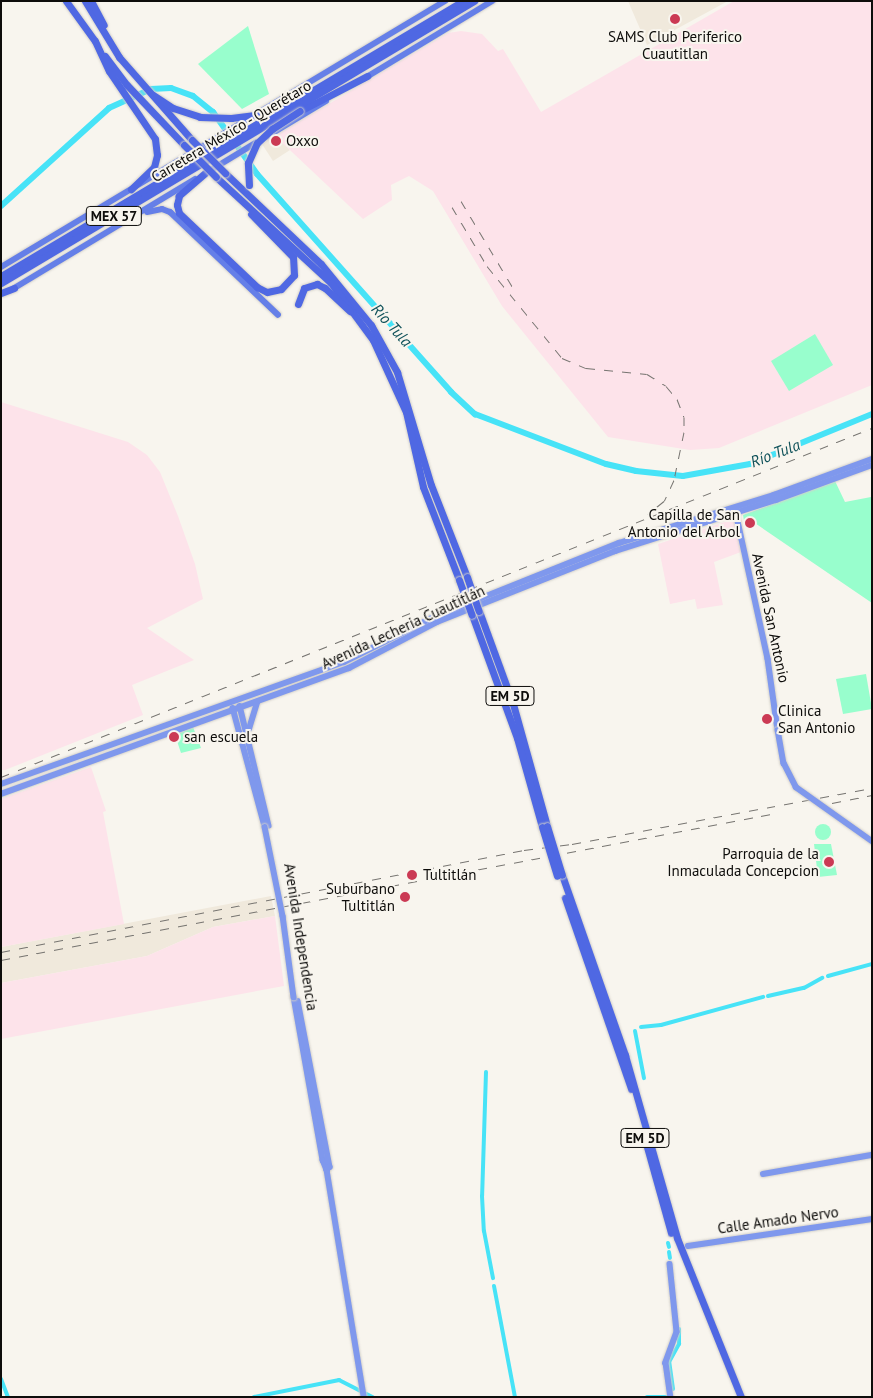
<!DOCTYPE html>
<meta charset="utf-8">
<style>
body{margin:0}
#map{position:relative;width:873px;height:1398px;overflow:hidden;background:#f8f5ee;font-family:"PT Sans",sans-serif}
div>[style]{position:absolute}
[style*='--x']{left:calc(var(--x)*1px);top:calc(var(--y)*1px);width:calc(var(--w)*1px);rotate:calc(var(--a)*1deg)}
.built>*{inset:0;background:#f0e9dc}
.industrial>*{inset:0;background:#fde3ea}
.green>*{inset:0;background:#98fecd}
.round{border-radius:50%}
.canal>*{height:4px;margin:-2px;padding:0 2px;transform-origin:2px;border-radius:2px;background:#47e3f7}
.river>*{height:6px;margin:-3px;padding:0 3px;transform-origin:3px;border-radius:3px;background:#47e3f7}
.roads{filter:drop-shadow(0 0 1px #d3d0ca) drop-shadow(0 0 1px #d3d0ca)}
.secondary>*{height:5.5px;margin:-2.75px;padding:0 2.75px;transform-origin:2.75px;border-radius:2.75px;background:#7f98ed}
.primary>*{height:6px;margin:-3px;padding:0 3px;transform-origin:3px;border-radius:3px;background:#657fe8}
.highway>*{height:7px;margin:-3.5px;padding:0 3.5px;transform-origin:3.5px;border-radius:3.5px;background:#4f68e3}
.rail>*{height:1px;margin-top:-0.5px;transform-origin:0;background:repeating-linear-gradient(90deg,#75736f 0 9px,transparent 0 18px)}
.bridges{filter:drop-shadow(0 0 1px #d3d0ca) drop-shadow(0 0 1px #d3d0ca)}
.secondary-bridge>*{height:5.5px;margin:-2.75px;padding:0 2.75px;transform-origin:2.75px;border-radius:2.75px;background:#7f98ed}
.highway-bridge>*{height:7px;margin:-3.5px;padding:0 3.5px;transform-origin:3.5px;border-radius:3.5px;background:#4f68e3}
.dots>*{width:14px;height:14px;translate:-50% -50%;box-sizing:border-box;border:2px solid #f8f5ee;border-radius:50%}
span{translate:-50% -50%;white-space:nowrap;text-align:center;line-height:1.15;-webkit-text-stroke:4px #f8f5ee;paint-order:stroke}
.shield-label span{padding:1px 4px;background:#f8f5ee;border:1px solid;border-radius:4px;-webkit-text-stroke-width:0}
.shield-label{font-size:14px;color:#0e0d0b;font-weight:700}
.poi-label{font-size:15px;color:#0e0d0b}
.left{translate:0 -50%;text-align:left}
.right{translate:-100% -50%;text-align:right}
.street-label{font-size:15px;color:#0e0d0b}
.water-label{font-size:16px;color:#10525a;font-style:italic}
.frame{position:absolute;inset:0;border:2px solid #0e0d0b;pointer-events:none}
</style>
<div id="map">
<div class="built">
<div style="clip-path:polygon(628px 1px,728px 1px,647px 45px)"></div>
<div style="clip-path:polygon(275px 136px,290px 150px,273px 161px,262px 144px)"></div>
<div style="clip-path:polygon(271px 896px,275px 916px,213px 927px,147px 956px,1px 983px,1px 947px)"></div>
</div>
<div class="industrial">
<div style="clip-path:polygon(734px 1px,872px 1px,872px 385px,719px 448px,690px 450px,608px 437px,502px 306px,433px 191px,409px 176px,391px 185px,392px 200px,363px 219px,275px 136px,448px 33px,461px 31px,482px 34px,498px 51px,503px 49px,541px 112px)"></div>
<div style="clip-path:polygon(1px 402px,128px 442px,147px 455px,160px 472px,178px 516px,195px 564px,203px 599px,147px 628px,194px 660px,132px 685px,143px 715px,5px 770px,1px 770px)"></div>
<div style="clip-path:polygon(734px 519px,741px 552px,714px 562px,723px 605px,697px 609px,695px 599px,670px 604px,658px 544px)"></div>
<div style="clip-path:polygon(91px 767px,106px 811px,103px 812px,124px 924px,1px 947px,1px 799px)"></div>
<div style="clip-path:polygon(275px 916px,284px 986px,1px 1039px,1px 983px,147px 956px,213px 927px)"></div>
</div>
<div class="green">
<div style="clip-path:polygon(248px 26px,269px 94px,242px 109px,198px 64px)"></div>
<div style="clip-path:polygon(815px 334px,833px 365px,789px 391px,771px 361px)"></div>
<div style="clip-path:polygon(835px 481px,845px 502px,871px 497px,872px 603px,749px 519px,744px 521px,743px 515px)"></div>
<div style="clip-path:polygon(866px 674px,872px 709px,843px 714px,836px 679px)"></div>
<div style="clip-path:polygon(193px 727px,201px 748px,181px 753px,175px 735px)"></div>
<div class="round" style="left:815px;top:824px;width:16px;height:16px"></div>
<div style="clip-path:polygon(814px 844px,831px 844px,837px 875px,818px 877px)"></div>
</div>
<div class="canal">
<div style="--x:828;--y:976;--w:46;--a:-15.3"></div>
<div style="--x:768;--y:996;--w:37;--a:-13"></div>
<div style="--x:804;--y:988;--w:21;--a:-29"></div>
<div style="--x:641;--y:1027;--w:20;--a:-6"></div>
<div style="--x:661;--y:1025;--w:106;--a:-15.4"></div>
<div style="--x:635;--y:1031;--w:48;--a:79.2"></div>
<div style="--x:486;--y:1072;--w:124;--a:91.8"></div>
<div style="--x:482;--y:1196;--w:35;--a:87"></div>
<div style="--x:484;--y:1231;--w:48;--a:79.2"></div>
<div style="--x:668;--y:1243;--w:4;--a:76"></div>
<div style="--x:669;--y:1252;--w:6;--a:81"></div>
<div style="--x:494;--y:1286;--w:113;--a:79.3"></div>
<div style="--x:1;--y:1379;--w:19;--a:69"></div>
<div style="--x:673;--y:1389;--w:27;--a:-98"></div>
<div style="--x:669;--y:1362;--w:21;--a:-61"></div>
<div style="--x:679;--y:1344;--w:15;--a:-90"></div>
<div style="--x:254;--y:1397;--w:87;--a:-11.3"></div>
<div style="--x:339;--y:1380;--w:38;--a:27"></div>
<div style="--x:647;--y:1397;--w:20;--a:0"></div>
</div>
<div class="river">
<div style="--x:1;--y:206;--w:146;--a:-42.2"></div>
<div style="--x:109;--y:108;--w:46;--a:-24.3"></div>
<div style="--x:151;--y:89;--w:20;--a:-3"></div>
<div style="--x:171;--y:88;--w:23;--a:20"></div>
<div style="--x:193;--y:96;--w:26;--a:39"></div>
<div style="--x:213;--y:112;--w:76;--a:54.6"></div>
<div style="--x:257;--y:174;--w:292;--a:48.3"></div>
<div style="--x:451;--y:392;--w:33;--a:43"></div>
<div style="--x:475;--y:414;--w:140;--a:20.9"></div>
<div style="--x:606;--y:464;--w:31;--a:13"></div>
<div style="--x:636;--y:471;--w:47;--a:6.1"></div>
<div style="--x:683;--y:476;--w:68;--a:-10.2"></div>
<div style="--x:750;--y:464;--w:132;--a:-22.3"></div>
</div>
<div class="roads">
<div class="secondary">
<div style="--x:736;--y:512;--w:150;--a:77.7"></div>
<div style="--x:768;--y:659;--w:72;--a:82"></div>
<div style="--x:240;--y:706;--w:123;--a:76.4"></div>
<div style="--x:233;--y:708;--w:123;--a:74.9"></div>
<div style="--x:249;--y:729;--w:28;--a:-73"></div>
<div style="--x:1;--y:784;--w:364;--a:-19.6"></div>
<div style="--x:344;--y:662;--w:101;--a:-26.6"></div>
<div style="--x:434;--y:617;--w:199;--a:-21.8"></div>
<div style="--x:619;--y:543;--w:162;--a:-17.2"></div>
<div style="--x:774;--y:495;--w:104;--a:-20.2"></div>
<div style="--x:1;--y:794;--w:370;--a:-19.9"></div>
<div style="--x:349;--y:668;--w:99;--a:-27.6"></div>
<div style="--x:437;--y:622;--w:192;--a:-21.7"></div>
<div style="--x:615;--y:551;--w:169;--a:-17.6"></div>
<div style="--x:776;--y:500;--w:102;--a:-20"></div>
<div style="--x:294;--y:997;--w:166;--a:79.9"></div>
<div style="--x:323;--y:1160;--w:11;--a:68"></div>
<div style="--x:327;--y:1170;--w:230;--a:80.7"></div>
<div style="--x:298;--y:1001;--w:169;--a:79.1"></div>
<div style="--x:330;--y:1167;--w:4;--a:135"></div>
<div style="--x:763;--y:1174;--w:111;--a:-9.9"></div>
<div style="--x:688;--y:1246;--w:186;--a:-8.3"></div>
<div style="--x:670;--y:1264;--w:68;--a:84.1"></div>
<div style="--x:677;--y:1332;--w:33;--a:110"></div>
<div style="--x:666;--y:1363;--w:34;--a:82"></div>
</div>
<div class="primary">
<div style="--x:365;--y:78;--w:149;--a:-31.2"></div>
<div style="--x:266;--y:137;--w:70;--a:-31"></div>
<div style="--x:206;--y:173;--w:60;--a:-31.3"></div>
<div style="--x:147;--y:212;--w:15;--a:-11"></div>
<div style="--x:162;--y:209;--w:9;--a:21"></div>
<div style="--x:170;--y:212;--w:149;--a:43.6"></div>
<div style="--x:1;--y:267;--w:518;--a:-30.93"></div>
<div style="--x:11;--y:290;--w:215;--a:-31.1"></div>
</div>
<div class="highway">
<div style="--x:66;--y:1;--w:49;--a:54.1"></div>
<div style="--x:95;--y:41;--w:33;--a:65"></div>
<div style="--x:109;--y:71;--w:82;--a:55.9"></div>
<div style="--x:155;--y:139;--w:16;--a:83"></div>
<div style="--x:157;--y:155;--w:12;--a:104"></div>
<div style="--x:154;--y:167;--w:32;--a:136"></div>
<div style="--x:85;--y:1;--w:66;--a:58.7"></div>
<div style="--x:119;--y:57;--w:111;--a:48.7"></div>
<div style="--x:91;--y:1;--w:27;--a:62"></div>
<div style="--x:105;--y:56;--w:36;--a:53"></div>
<div style="--x:127;--y:85;--w:83;--a:46.5"></div>
<div style="--x:153;--y:95;--w:24;--a:33"></div>
<div style="--x:173;--y:108;--w:28;--a:18"></div>
<div style="--x:200;--y:117;--w:31;--a:2"></div>
<div style="--x:231;--y:118;--w:24;--a:-7"></div>
<div style="--x:300;--y:111;--w:76;--a:-27.6"></div>
<div style="--x:205;--y:173;--w:35;--a:139"></div>
<div style="--x:179;--y:196;--w:9;--a:103"></div>
<div style="--x:177;--y:205;--w:8;--a:76"></div>
<div style="--x:179;--y:213;--w:108;--a:43.5"></div>
<div style="--x:257;--y:287;--w:11;--a:27"></div>
<div style="--x:267;--y:292;--w:14;--a:-12"></div>
<div style="--x:281;--y:289;--w:19;--a:-47"></div>
<div style="--x:294;--y:275;--w:18;--a:-93"></div>
<div style="--x:293;--y:257;--w:60;--a:-134.3"></div>
<div style="--x:225;--y:173;--w:132;--a:43.5"></div>
<div style="--x:321;--y:264;--w:79;--a:50.7"></div>
<div style="--x:371;--y:325;--w:54;--a:61"></div>
<div style="--x:397;--y:372;--w:118;--a:73.3"></div>
<div style="--x:431;--y:485;--w:99;--a:68.6"></div>
<div style="--x:216;--y:177;--w:156;--a:42.7"></div>
<div style="--x:331;--y:283;--w:71;--a:53.6"></div>
<div style="--x:373;--y:340;--w:79;--a:65.4"></div>
<div style="--x:406;--y:412;--w:77;--a:77.2"></div>
<div style="--x:423;--y:487;--w:100;--a:68.8"></div>
<div style="--x:1;--y:276;--w:538;--a:-30.76"></div>
<div style="--x:1;--y:283;--w:551;--a:-30.8"></div>
<div style="--x:1;--y:293;--w:14;--a:-21"></div>
<div style="--x:298;--y:304;--w:17;--a:-69"></div>
<div style="--x:304;--y:288;--w:14;--a:-17"></div>
<div style="--x:317;--y:284;--w:9;--a:27"></div>
<div style="--x:325;--y:288;--w:34;--a:43"></div>
<div style="--x:479;--y:611;--w:99;--a:69.9"></div>
<div style="--x:513;--y:704;--w:127;--a:74.4"></div>
<div style="--x:472;--y:615;--w:131;--a:69.9"></div>
<div style="--x:517;--y:738;--w:92;--a:74.3"></div>
<div style="--x:562;--y:875;--w:191;--a:70.7"></div>
<div style="--x:625;--y:1055;--w:190;--a:74.1"></div>
<div style="--x:677;--y:1238;--w:171;--a:68.1"></div>
<div style="--x:565;--y:898;--w:202;--a:70.9"></div>
<div style="--x:647;--y:1147;--w:89;--a:74.4"></div>
</div>
</div>
<div class="rail">
<div style="--x:461;--y:201;--w:107;--a:59.1"></div>
<div style="--x:452;--y:207;--w:69;--a:59.3"></div>
<div style="--x:487;--y:266;--w:119;--a:50.8"></div>
<div style="--x:562;--y:358;--w:26;--a:23"></div>
<div style="--x:586;--y:368;--w:61;--a:5.6"></div>
<div style="--x:647;--y:374;--w:22;--a:32"></div>
<div style="--x:666;--y:386;--w:17;--a:50"></div>
<div style="--x:677;--y:399;--w:19;--a:69"></div>
<div style="--x:684;--y:417;--w:15;--a:90"></div>
<div style="--x:684;--y:432;--w:49;--a:101.8"></div>
<div style="--x:674;--y:480;--w:23;--a:115"></div>
<div style="--x:664;--y:501;--w:21;--a:141"></div>
<div style="--x:1;--y:777;--w:938;--a:-21.84"></div>
<div style="--x:832;--y:803;--w:41;--a:-11.3"></div>
<div style="--x:1;--y:952;--w:533;--a:-11.04"></div>
<div style="--x:524;--y:850;--w:48;--a:-7.1"></div>
<div style="--x:572;--y:844;--w:305;--a:-10.6"></div>
<div style="--x:1;--y:960;--w:784;--a:-10.74"></div>
</div>
<div class="bridges">
<div class="secondary-bridge">
<div style="--x:778;--y:730;--w:34;--a:80"></div>
<div style="--x:784;--y:763;--w:27;--a:63"></div>
<div style="--x:796;--y:787;--w:93;--a:35.4"></div>
<div style="--x:265;--y:827;--w:91;--a:78.6"></div>
<div style="--x:283;--y:916;--w:82;--a:82.3"></div>
</div>
<div class="highway-bridge">
<div style="--x:192;--y:140;--w:47;--a:45"></div>
<div style="--x:184;--y:145;--w:45;--a:45"></div>
<div style="--x:249;--y:185;--w:22;--a:-93"></div>
<div style="--x:248;--y:163;--w:22;--a:-66"></div>
<div style="--x:257;--y:143;--w:21;--a:-43"></div>
<div style="--x:272;--y:129;--w:33;--a:-33"></div>
<div style="--x:467;--y:577;--w:36;--a:71"></div>
<div style="--x:459;--y:580;--w:37;--a:70"></div>
<div style="--x:547;--y:826;--w:51;--a:73"></div>
<div style="--x:542;--y:827;--w:51;--a:73"></div>
</div>
</div>
<div class="dots">
<div style="left:675px;top:19px;background:#cb3a54"></div>
<div style="left:276px;top:141px;background:#cb3a54"></div>
<div style="left:750px;top:523px;background:#cb3a54"></div>
<div style="left:767px;top:719px;background:#cb3a54"></div>
<div style="left:174px;top:737px;background:#cb3a54"></div>
<div style="left:829px;top:862px;background:#cb3a54"></div>
<div style="left:412px;top:875px;background:#cb3a54"></div>
<div style="left:405px;top:897px;background:#cb3a54"></div>
</div>
<div class="shield-label">
<span style="left:114px;top:216px">MEX 57</span>
<span style="left:510px;top:696px">EM 5D</span>
<span style="left:645px;top:1138px">EM 5D</span>
</div>
<div class="poi-label">
<span style="left:675px;top:45px">SAMS Club Periferico<br>Cuautitlan</span>
<span class="left" style="left:286px;top:141px">Oxxo</span>
<span class="right" style="left:740px;top:523px">Capilla de San<br>Antonio del Arbol</span>
<span class="left" style="left:778px;top:719px">Clinica<br>San Antonio</span>
<span class="left" style="left:184px;top:737px">san escuela</span>
<span class="right" style="left:819px;top:862px">Parroquia de la<br>Inmaculada Concepcion</span>
<span class="left" style="left:423px;top:875px">Tultitlán</span>
<span class="right" style="left:395px;top:897px">Suburbano<br>Tultitlán</span>
</div>
<div class="street-label">
<span style="left:231px;top:131px;rotate:-31deg">Carretera México - Querétaro</span>
<span style="left:771px;top:618px;rotate:78deg">Avenida San Antonio</span>
<span style="left:403px;top:627px;rotate:-25deg">Avenida Lecheria Cuautitlán</span>
<span style="left:301px;top:937px;rotate:81deg">Avenida Independencia</span>
<span style="left:778px;top:1220px;rotate:-8deg">Calle Amado Nervo</span>
</div>
<div class="water-label">
<span style="left:392px;top:325px;rotate:48deg">Río Tula</span>
<span style="left:775px;top:453px;rotate:-21deg">Río Tula</span>
</div>
<div class="frame"></div>
</div>
